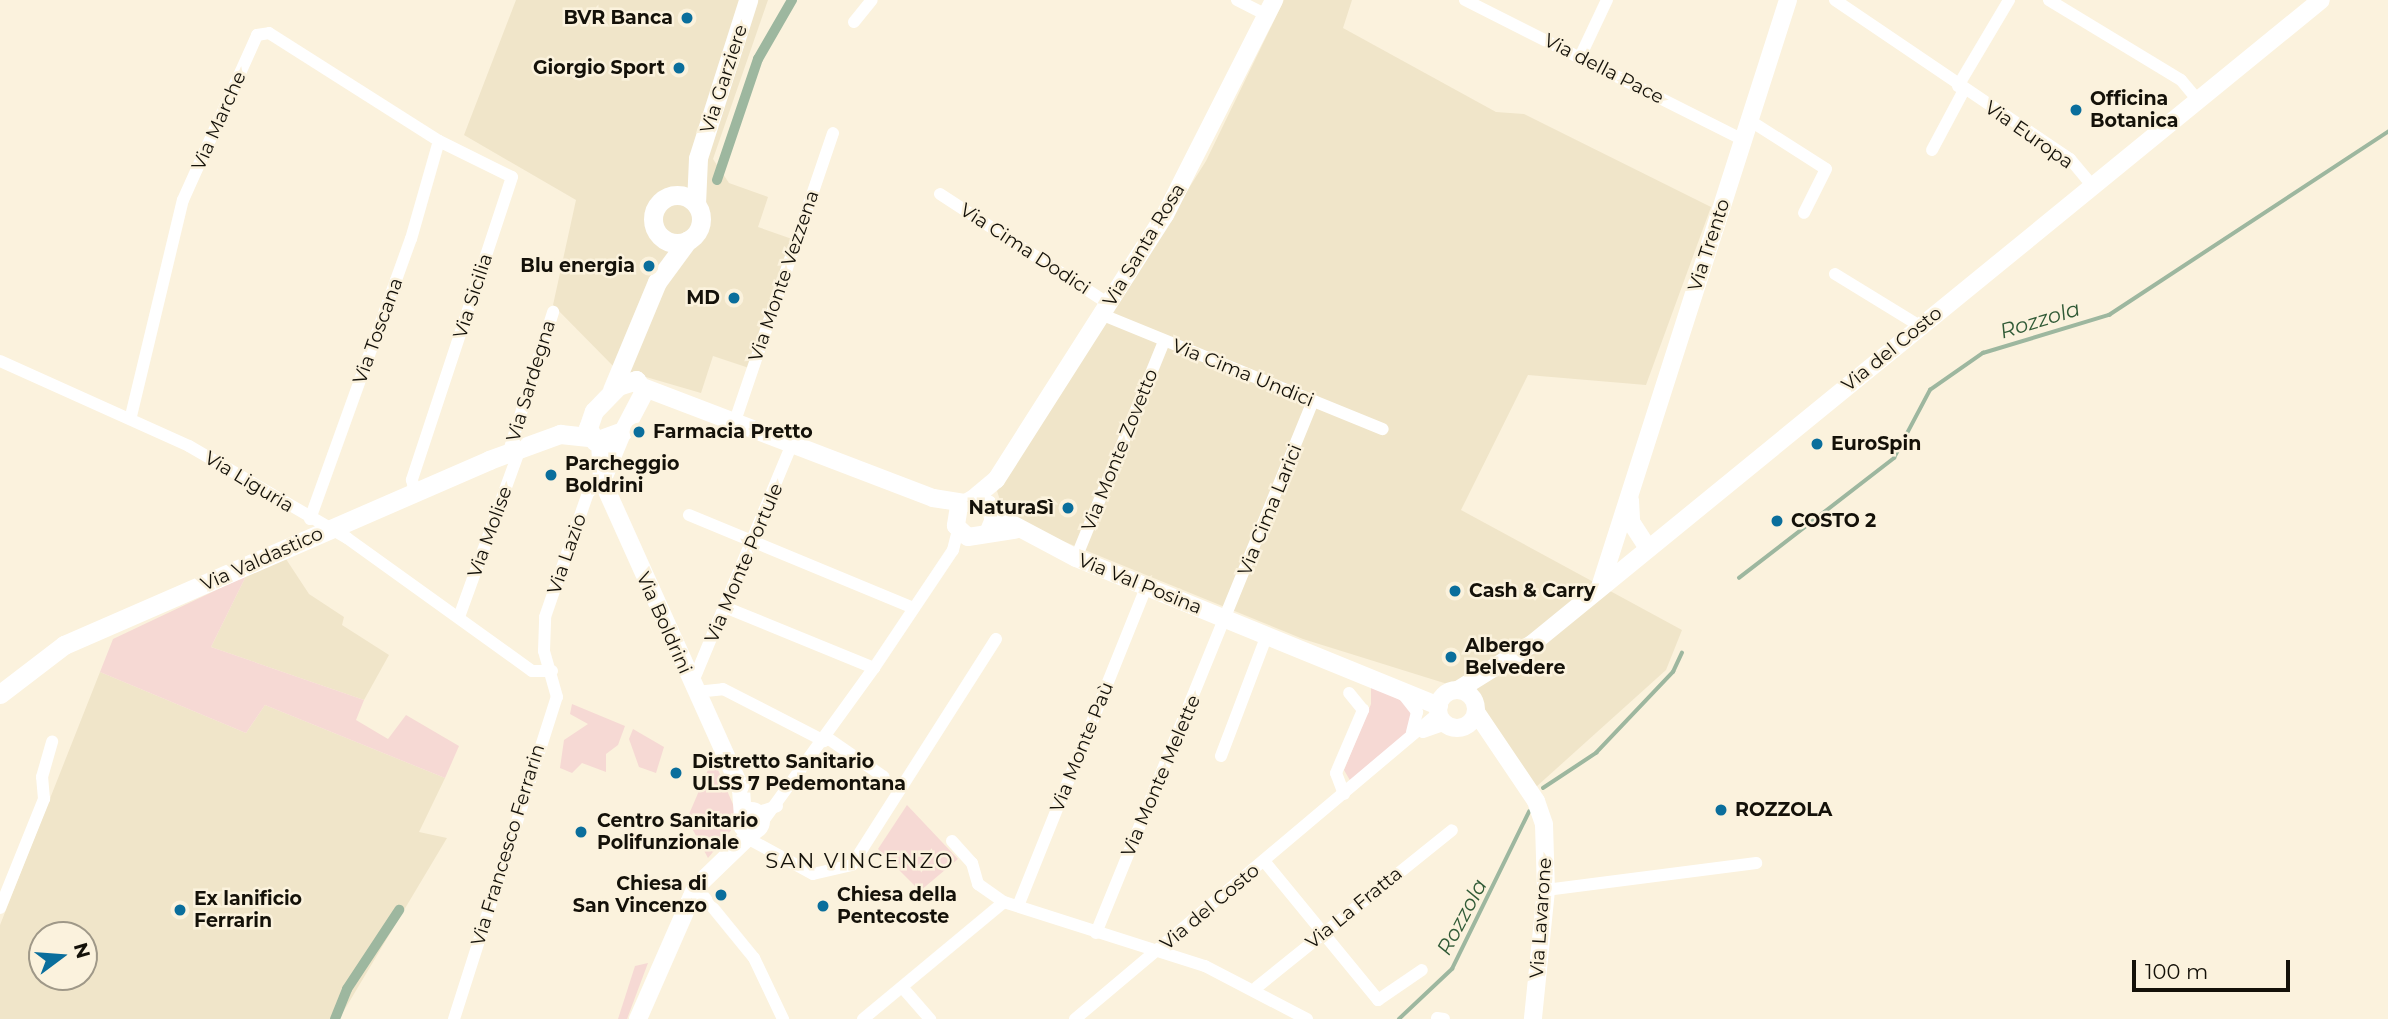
<!DOCTYPE html>
<meta charset="utf-8">
<style>
body{margin:0}
#map{position:relative;width:2388px;height:1019px;overflow:hidden;background:#fbf2dd;font-family:Montserrat,sans-serif}
div>[style]{position:absolute}
[style*='--x']{left:calc(var(--x)*1px);top:calc(var(--y)*1px);width:calc(var(--w)*1px);rotate:calc(var(--a)*1deg)}
.built>*{inset:0;background:#f0e5c9}
.green>*{inset:0;background:#f6d9d4}
.stream>*{height:3.5px;margin:-1.75px;padding:0 1.75px;transform-origin:1.75px;border-radius:1.75px;background:#9db79f}
.canal>*{height:10px;margin:-5px;padding:0 5px;transform-origin:5px;border-radius:5px;background:#9db79f}
.street>*{height:12px;margin:-6px;padding:0 6px;transform-origin:6px;border-radius:6px;background:#fff}
.secondary>*{height:18px;margin:-9px;padding:0 9px;transform-origin:9px;border-radius:9px;background:#fff}
.secondary>.ring{margin:-9px;padding:0;box-sizing:content-box;background:none;border:18px solid #fff;border-radius:50%}
.primary>*{height:19px;margin:-9.5px;padding:0 9.5px;transform-origin:9.5px;border-radius:9.5px;background:#fff}
.primary>.ring{margin:-9.5px;padding:0;box-sizing:content-box;background:none;border:19px solid #fff;border-radius:50%}
.dots>*{width:19px;height:19px;translate:-50% -50%;box-sizing:border-box;border:4px solid #fbf2dd;border-radius:50%}
span{translate:-50% -50%;white-space:nowrap;text-align:center;line-height:1.15;-webkit-text-stroke:5px #fbf2dd;paint-order:stroke}
.poi-label{font-size:19px;color:#141109;font-weight:700}
.right{translate:-100% -50%;text-align:right}
.left{translate:0 -50%;text-align:left}
.street-label{font-size:19px;color:#141109}
.water-label{font-size:21px;color:#305a36;font-style:italic}
.neighbourhood-label{font-size:21px;color:#141109;letter-spacing:2px}
.north{position:absolute;left:28px;top:921px;width:70px;height:70px;box-sizing:border-box;background:#fbf2dd;border:2px solid #9f9888;border-radius:50%;rotate:74deg;font-size:19px;font-weight:700;line-height:28px;text-align:center;color:#141109}
.north::after{content:'';display:block;margin:auto;width:24px;height:32px;background:#0a6e9c;clip-path:polygon(50% 0,100% 100%,50% 72%,0 100%)}
.scale{position:absolute;left:2132px;top:960px;width:158px;height:32px;box-sizing:border-box;border:4px solid #141109;border-top:0;padding-left:9px;font-size:21px;line-height:24px;white-space:nowrap;color:#141109;-webkit-text-stroke:5px #fbf2dd;paint-order:stroke}
</style>
<div id="map">
<div class="built">
<div style="clip-path:polygon(516px 0,768px 0,713px 159px,729px 183px,768px 197px,758px 227px,792px 239px,749px 368px,713px 356px,701px 393px,615px 368px,553px 305px,576px 200px,464px 135px)"></div>
<div style="clip-path:polygon(1284px 0,1352px 0,1343px 28px,1496px 112px,1524px 114px,1711px 207px,1646px 385px,1528px 375px,1461px 510px,1682px 630px,1666px 670px,1536px 787px,1473px 692px,1303px 639px,1006px 518px,997px 491px,1206px 161px)"></div>
<div style="clip-path:polygon(286px 559px,309px 594px,344px 617px,342px 625px,389px 655px,364px 700px,211px 647px,246px 576px)"></div>
<div style="clip-path:polygon(evenodd,100px 672px,246px 733px,265px 705px,445px 778px,419px 832px,447px 838px,339px 1019px,0 1019px,0 925px,100px 672px,42px 935px,84px 935px,84px 977px,42px 977px,42px 935px)"></div>
</div>
<div class="green">
<div style="clip-path:polygon(246px 576px,211px 647px,364px 700px,356px 720px,388px 739px,406px 715px,459px 746px,445px 778px,265px 705px,246px 733px,100px 672px,113px 639px)"></div>
<div style="clip-path:polygon(1371px 684px,1409px 705px,1414px 726px,1351px 782px,1344px 770px,1371px 704px)"></div>
<div style="clip-path:polygon(572px 704px,625px 726px,618px 745px,606px 754px,606px 772px,582px 763px,572px 773px,560px 768px,564px 740px,588px 724px,570px 714px)"></div>
<div style="clip-path:polygon(633px 729px,664px 747px,656px 773px,639px 767px,629px 739px)"></div>
<div style="clip-path:polygon(713px 758px,735px 809px,732px 829px,708px 858px,687px 819px)"></div>
<div style="clip-path:polygon(907px 805px,958px 859px,920px 891px,878px 849px)"></div>
<div style="clip-path:polygon(648px 963px,627px 1019px,618px 1019px,635px 966px)"></div>
</div>
<div class="stream">
<div style="--x:1739;--y:578;--w:196;--a:-37.7"></div>
<div style="--x:1894;--y:458;--w:77;--a:-62.1"></div>
<div style="--x:1930;--y:390;--w:65;--a:-34.9"></div>
<div style="--x:1983;--y:353;--w:132;--a:-16.8"></div>
<div style="--x:2109;--y:315;--w:334;--a:-33.3"></div>
<div style="--x:1543;--y:788;--w:64;--a:-33.4"></div>
<div style="--x:1596;--y:753;--w:112;--a:-46.5"></div>
<div style="--x:1673;--y:672;--w:21;--a:-65"></div>
<div style="--x:1399;--y:1019;--w:73;--a:-43.3"></div>
<div style="--x:1452;--y:969;--w:175;--a:-63.9"></div>
</div>
<div class="canal">
<div style="--x:717;--y:180;--w:128;--a:-71.3"></div>
<div style="--x:758;--y:59;--w:68;--a:-60"></div>
<div style="--x:335;--y:1019;--w:32;--a:-68"></div>
<div style="--x:347;--y:989;--w:95;--a:-56.6"></div>
</div>
<div class="street">
<div style="--x:1237;--y:0;--w:34;--a:27"></div>
<div style="--x:1465;--y:0;--w:311;--a:26.7"></div>
<div style="--x:1835;--y:0;--w:284;--a:34.1"></div>
<div style="--x:2070;--y:159;--w:34;--a:50"></div>
<div style="--x:2049;--y:0;--w:154;--a:31.2"></div>
<div style="--x:2181;--y:80;--w:23;--a:50"></div>
<div style="--x:854;--y:22;--w:28;--a:-51"></div>
<div style="--x:1580;--y:57;--w:63;--a:-64.7"></div>
<div style="--x:1958;--y:86;--w:100;--a:-59.3"></div>
<div style="--x:1749;--y:120;--w:91;--a:32.5"></div>
<div style="--x:1826;--y:169;--w:49;--a:116.6"></div>
<div style="--x:1932;--y:150;--w:68;--a:-61.9"></div>
<div style="--x:940;--y:194;--w:202;--a:33.1"></div>
<div style="--x:1835;--y:274;--w:100;--a:31.5"></div>
<div style="--x:1103;--y:315;--w:302;--a:22.2"></div>
<div style="--x:0;--y:361;--w:207;--a:24.2"></div>
<div style="--x:189;--y:446;--w:183;--a:30.2"></div>
<div style="--x:347;--y:538;--w:228;--a:35.7"></div>
<div style="--x:532;--y:671;--w:20;--a:0"></div>
<div style="--x:131;--y:416;--w:222;--a:-76.5"></div>
<div style="--x:183;--y:200;--w:181;--a:-65.8"></div>
<div style="--x:257;--y:35;--w:12;--a:-9"></div>
<div style="--x:269;--y:33;--w:201;--a:32.4"></div>
<div style="--x:439;--y:141;--w:81;--a:26.3"></div>
<div style="--x:512;--y:177;--w:319;--a:108.3"></div>
<div style="--x:412;--y:480;--w:13;--a:77"></div>
<div style="--x:736;--y:418;--w:301;--a:-71.2"></div>
<div style="--x:509;--y:451;--w:146;--a:-72.4"></div>
<div style="--x:689;--y:515;--w:243;--a:22.5"></div>
<div style="--x:310;--y:519;--w:298;--a:-70.2"></div>
<div style="--x:411;--y:239;--w:102;--a:-74.1"></div>
<div style="--x:1076;--y:558;--w:234;--a:-67.9"></div>
<div style="--x:727;--y:608;--w:159;--a:22.2"></div>
<div style="--x:459;--y:617;--w:182;--a:-70.1"></div>
<div style="--x:692;--y:684;--w:263;--a:-67.4"></div>
<div style="--x:696;--y:692;--w:27;--a:-6"></div>
<div style="--x:723;--y:689;--w:114;--a:27.2"></div>
<div style="--x:1403;--y:694;--w:23;--a:52"></div>
<div style="--x:1417;--y:712;--w:21;--a:104"></div>
<div style="--x:1423;--y:732;--w:24;--a:-19"></div>
<div style="--x:826;--y:737;--w:70;--a:34.6"></div>
<div style="--x:1221;--y:756;--w:129;--a:-69.2"></div>
<div style="--x:1344;--y:794;--w:22;--a:-111"></div>
<div style="--x:1336;--y:773;--w:69;--a:-66.8"></div>
<div style="--x:1363;--y:710;--w:22;--a:-129"></div>
<div style="--x:756;--y:813;--w:22;--a:-18"></div>
<div style="--x:758;--y:828;--w:198;--a:-54.1"></div>
<div style="--x:874;--y:668;--w:142;--a:-56.2"></div>
<div style="--x:953;--y:550;--w:21;--a:-76"></div>
<div style="--x:747;--y:838;--w:75;--a:28.6"></div>
<div style="--x:813;--y:874;--w:40;--a:-13"></div>
<div style="--x:852;--y:865;--w:268;--a:-57.5"></div>
<div style="--x:952;--y:841;--w:30;--a:48"></div>
<div style="--x:972;--y:863;--w:22;--a:74"></div>
<div style="--x:978;--y:884;--w:32;--a:35"></div>
<div style="--x:1004;--y:902;--w:211;--a:17.7"></div>
<div style="--x:1205;--y:966;--w:115;--a:27.5"></div>
<div style="--x:1264;--y:861;--w:180;--a:50.6"></div>
<div style="--x:1378;--y:1000;--w:53;--a:-34.3"></div>
<div style="--x:696;--y:887;--w:92;--a:50.8"></div>
<div style="--x:754;--y:958;--w:68;--a:64.6"></div>
<div style="--x:1546;--y:890;--w:212;--a:-7.3"></div>
<div style="--x:1018;--y:906;--w:344;--a:-68.1"></div>
<div style="--x:0;--y:908;--w:118;--a:-68"></div>
<div style="--x:44;--y:799;--w:22;--a:-95"></div>
<div style="--x:42;--y:777;--w:37;--a:-74"></div>
<div style="--x:1096;--y:933;--w:575;--a:-67.81"></div>
<div style="--x:902;--y:987;--w:43;--a:48.8"></div>
<div style="--x:1257;--y:987;--w:250;--a:-38.8"></div>
<div style="--x:1437;--y:1018;--w:7;--a:8"></div>
<div style="--x:454;--y:1019;--w:338;--a:-72.3"></div>
<div style="--x:557;--y:697;--w:48;--a:-105.8"></div>
<div style="--x:544;--y:651;--w:34;--a:-88"></div>
<div style="--x:545;--y:617;--w:131;--a:-70.9"></div>
<div style="--x:588;--y:493;--w:19;--a:-43"></div>
<div style="--x:863;--y:1019;--w:183;--a:-39.7"></div>
<div style="--x:1075;--y:1019;--w:476;--a:-40.1"></div>
</div>
<div class="secondary">
<div style="--x:645;--y:388;--w:308;--a:20.9"></div>
<div style="--x:933;--y:498;--w:30;--a:9"></div>
<div style="--x:600;--y:442;--w:38;--a:87"></div>
<div style="--x:602;--y:480;--w:339;--a:65.8"></div>
<div style="--x:741;--y:789;--w:26;--a:86"></div>
<div style="--x:605;--y:474;--w:47;--a:-67.3"></div>
<div style="--x:973;--y:499;--w:30;--a:-40"></div>
<div style="--x:996;--y:480;--w:314;--a:-57.5"></div>
<div style="--x:1165;--y:215;--w:241;--a:-63.1"></div>
<div style="--x:1630;--y:500;--w:22;--a:87"></div>
<div style="--x:1631;--y:522;--w:31;--a:57"></div>
<div style="--x:993;--y:514;--w:94;--a:27.9"></div>
<div style="--x:1076;--y:558;--w:392;--a:22.2"></div>
<div style="--x:988;--y:533;--w:15;--a:-67"></div>
<div style="--x:994;--y:519;--w:16;--a:-112"></div>
<div style="--x:988;--y:504;--w:16;--a:-162"></div>
<div style="--x:973;--y:499;--w:16;--a:153"></div>
<div style="--x:959;--y:506;--w:20;--a:99"></div>
<div style="--x:956;--y:526;--w:16;--a:43"></div>
<div style="--x:968;--y:537;--w:47;--a:-8.7"></div>
<div style="--x:1600;--y:587;--w:616;--a:-72.24"></div>
<div class="ring" style="left:1438px;top:690px;width:20px;height:20px"></div>
<div style="--x:1458;--y:690;--w:87;--a:-31.9"></div>
<div style="--x:1532;--y:644;--w:1018;--a:-39.22"></div>
<div style="--x:1476;--y:712;--w:107;--a:56"></div>
<div style="--x:1536;--y:801;--w:24;--a:71"></div>
<div style="--x:1544;--y:824;--w:66;--a:88.3"></div>
<div style="--x:1546;--y:890;--w:130;--a:95.8"></div>
<div class="ring" style="left:741px;top:811px;width:2px;height:2px"></div>
<div style="--x:638;--y:1019;--w:144;--a:-66.3"></div>
<div style="--x:696;--y:887;--w:81;--a:-44"></div>
</div>
<div class="primary">
<div class="ring" style="left:653px;top:195px;width:29px;height:29px"></div>
<div style="--x:696;--y:204;--w:46;--a:-87.5"></div>
<div style="--x:698;--y:158;--w:166;--a:-72.4"></div>
<div style="--x:636;--y:380;--w:14;--a:54"></div>
<div style="--x:644;--y:391;--w:45;--a:117.7"></div>
<div style="--x:623;--y:431;--w:30;--a:160"></div>
<div style="--x:595;--y:441;--w:15;--a:-118"></div>
<div style="--x:588;--y:428;--w:18;--a:-71"></div>
<div style="--x:594;--y:411;--w:35;--a:-46"></div>
<div style="--x:618;--y:386;--w:19;--a:-18"></div>
<div style="--x:612;--y:390;--w:117;--a:-67.4"></div>
<div style="--x:657;--y:282;--w:52;--a:-53.6"></div>
<div style="--x:0;--y:694;--w:81;--a:-37.4"></div>
<div style="--x:64;--y:645;--w:464;--a:-23.5"></div>
<div style="--x:489;--y:460;--w:76;--a:-20.1"></div>
<div style="--x:560;--y:434;--w:31;--a:6"></div>
</div>
<div class="dots">
<div style="left:687px;top:18px;background:#0a6e9c"></div>
<div style="left:679px;top:68px;background:#0a6e9c"></div>
<div style="left:2076px;top:110px;background:#0a6e9c"></div>
<div style="left:649px;top:266px;background:#0a6e9c"></div>
<div style="left:734px;top:298px;background:#0a6e9c"></div>
<div style="left:639px;top:432px;background:#0a6e9c"></div>
<div style="left:1817px;top:444px;background:#0a6e9c"></div>
<div style="left:551px;top:475px;background:#0a6e9c"></div>
<div style="left:1068px;top:508px;background:#0a6e9c"></div>
<div style="left:1777px;top:521px;background:#0a6e9c"></div>
<div style="left:1455px;top:591px;background:#0a6e9c"></div>
<div style="left:1451px;top:657px;background:#0a6e9c"></div>
<div style="left:676px;top:773px;background:#0a6e9c"></div>
<div style="left:1721px;top:810px;background:#0a6e9c"></div>
<div style="left:581px;top:832px;background:#0a6e9c"></div>
<div style="left:721px;top:895px;background:#0a6e9c"></div>
<div style="left:823px;top:906px;background:#0a6e9c"></div>
<div style="left:180px;top:910px;background:#0a6e9c"></div>
</div>
<div class="poi-label">
<span class="right" style="left:673px;top:18px">BVR Banca</span>
<span class="right" style="left:665px;top:68px">Giorgio Sport</span>
<span class="left" style="left:2090px;top:110px">Officina<br>Botanica</span>
<span class="right" style="left:635px;top:266px">Blu energia</span>
<span class="right" style="left:720px;top:298px">MD</span>
<span class="left" style="left:653px;top:432px">Farmacia Pretto</span>
<span class="left" style="left:1831px;top:444px">EuroSpin</span>
<span class="left" style="left:565px;top:475px">Parcheggio<br>Boldrini</span>
<span class="right" style="left:1054px;top:508px">NaturaSì</span>
<span class="left" style="left:1791px;top:521px">COSTO 2</span>
<span class="left" style="left:1469px;top:591px">Cash &amp; Carry</span>
<span class="left" style="left:1465px;top:657px">Albergo<br>Belvedere</span>
<span class="left" style="left:692px;top:773px">Distretto Sanitario<br>ULSS 7 Pedemontana</span>
<span class="left" style="left:1735px;top:810px">ROZZOLA</span>
<span class="left" style="left:597px;top:832px">Centro Sanitario<br>Polifunzionale</span>
<span class="right" style="left:707px;top:895px">Chiesa di<br>San Vincenzo</span>
<span class="left" style="left:837px;top:906px">Chiesa della<br>Pentecoste</span>
<span class="left" style="left:194px;top:910px">Ex lanificio<br>Ferrarin</span>
</div>
<div class="street-label">
<span style="left:1604px;top:69px;rotate:27deg">Via della Pace</span>
<span style="left:724px;top:79px;rotate:-72deg">Via Garziere</span>
<span style="left:219px;top:121px;rotate:-66deg">Via Marche</span>
<span style="left:2029px;top:135px;rotate:35deg">Via Europa</span>
<span style="left:1144px;top:245px;rotate:-59deg">Via Santa Rosa</span>
<span style="left:1709px;top:245px;rotate:-72deg">Via Trento</span>
<span style="left:1025px;top:249px;rotate:33deg">Via Cima Dodici</span>
<span style="left:784px;top:276px;rotate:-71deg">Via Monte Vezzena</span>
<span style="left:473px;top:296px;rotate:-72deg">Via Sicilia</span>
<span style="left:378px;top:331px;rotate:-70deg">Via Toscana</span>
<span style="left:1892px;top:349px;rotate:-39deg">Via del Costo</span>
<span style="left:1243px;top:373px;rotate:22deg">Via Cima Undici</span>
<span style="left:531px;top:381px;rotate:-73deg">Via Sardegna</span>
<span style="left:1120px;top:450px;rotate:-68deg">Via Monte Zovetto</span>
<span style="left:249px;top:482px;rotate:31deg">Via Liguria</span>
<span style="left:1270px;top:510px;rotate:-68deg">Via Cima Larici</span>
<span style="left:490px;top:532px;rotate:-70deg">Via Molise</span>
<span style="left:567px;top:554px;rotate:-71deg">Via Lazio</span>
<span style="left:262px;top:559px;rotate:-24deg">Via Valdastico</span>
<span style="left:744px;top:563px;rotate:-67deg">Via Monte Portule</span>
<span style="left:1140px;top:584px;rotate:22deg">Via Val Posina</span>
<span style="left:664px;top:623px;rotate:66deg">Via Boldrini</span>
<span style="left:1082px;top:747px;rotate:-68deg">Via Monte Paù</span>
<span style="left:1161px;top:776px;rotate:-67deg">Via Monte Melette</span>
<span style="left:508px;top:845px;rotate:-73deg">Via Francesco Ferrarin</span>
<span style="left:1210px;top:907px;rotate:-40deg">Via del Costo</span>
<span style="left:1354px;top:908px;rotate:-39deg">Via La Fratta</span>
<span style="left:1541px;top:918px;rotate:-86deg">Via Lavarone</span>
</div>
<div class="water-label">
<span style="left:2040px;top:320px;rotate:-17deg">Rozzola</span>
<span style="left:1462px;top:917px;rotate:-62deg">Rozzola</span>
</div>
<div class="neighbourhood-label">
<span style="left:860px;top:861px">SAN VINCENZO</span>
</div>
<div class="north">N</div>
<div class="scale">100 m</div>
</div>
